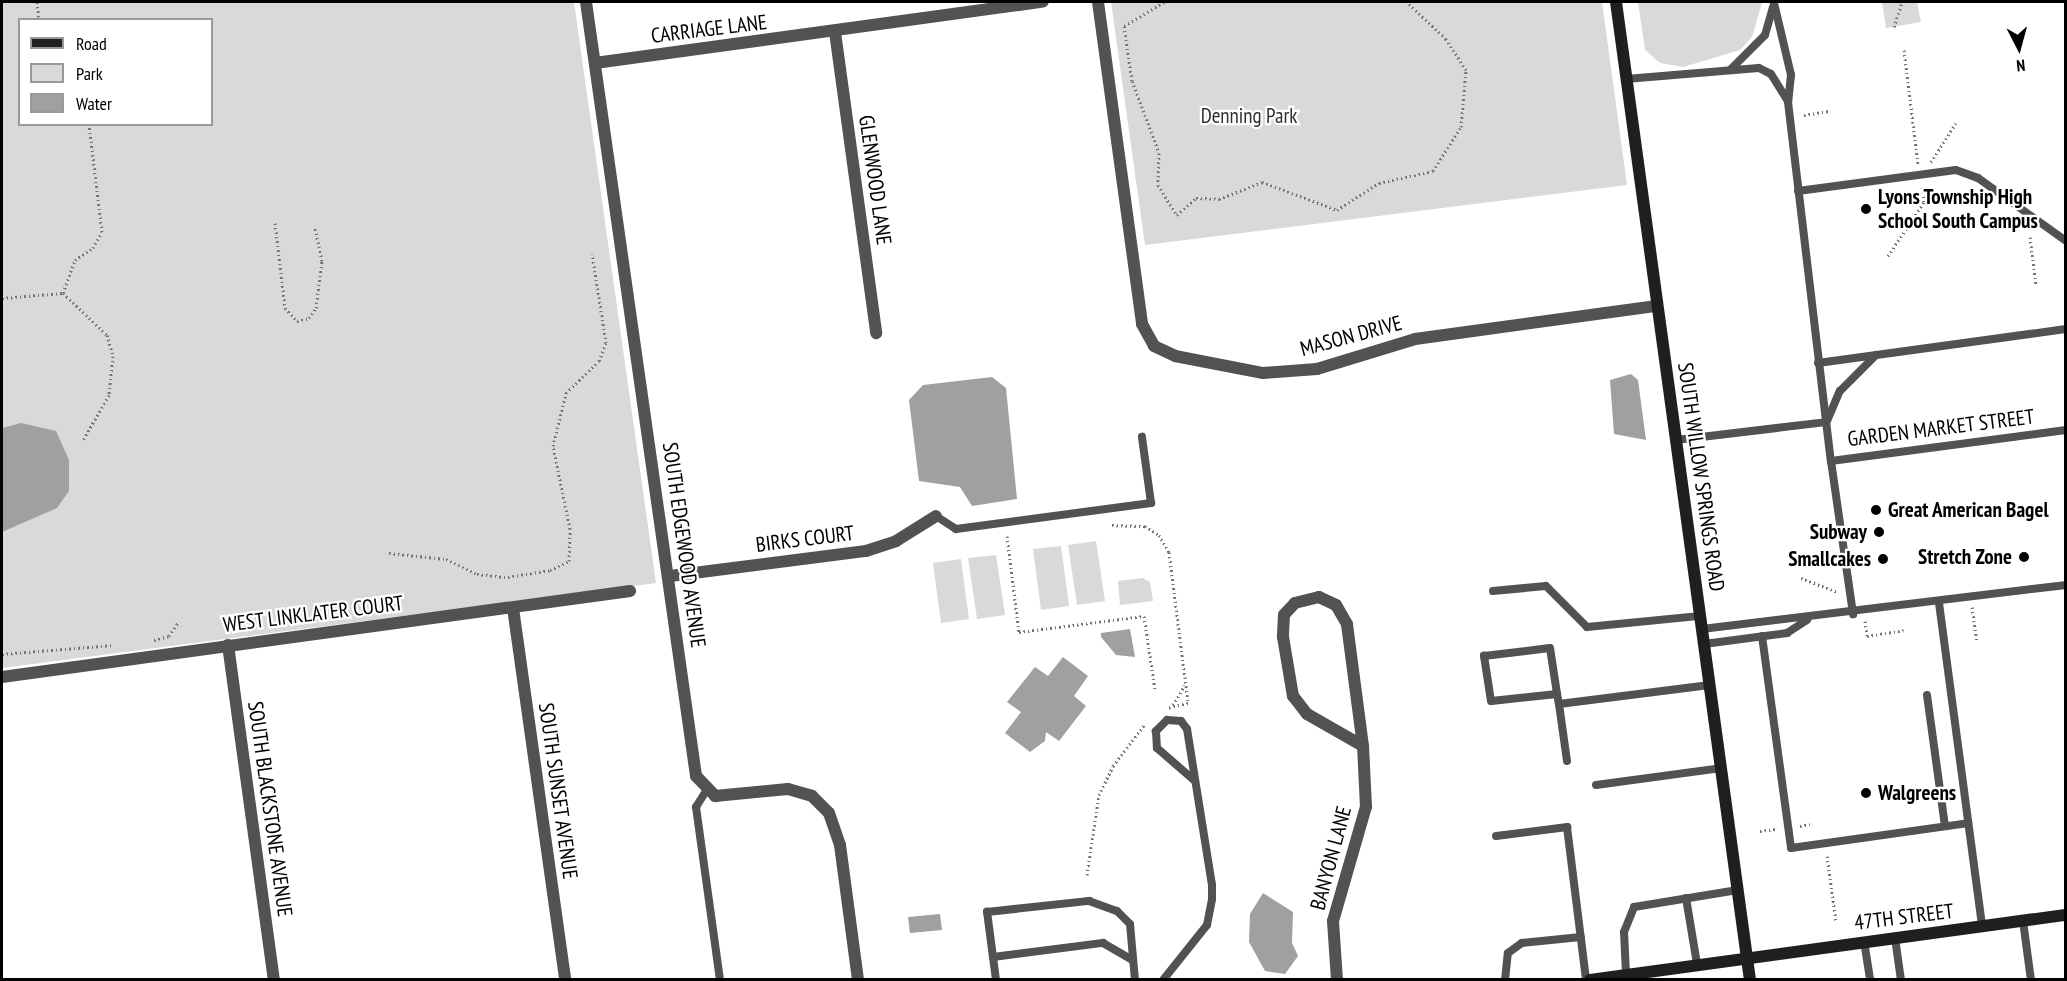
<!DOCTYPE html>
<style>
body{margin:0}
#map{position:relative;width:2067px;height:981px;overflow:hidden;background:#fff;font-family:"PT Sans Narrow",sans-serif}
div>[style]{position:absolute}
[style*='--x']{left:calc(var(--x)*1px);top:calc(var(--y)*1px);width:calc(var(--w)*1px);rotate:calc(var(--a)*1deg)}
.green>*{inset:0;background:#d9d9d9}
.water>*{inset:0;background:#a0a0a0}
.path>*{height:3px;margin-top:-1.5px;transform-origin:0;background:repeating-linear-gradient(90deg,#747474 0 1.5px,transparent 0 4.5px)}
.lane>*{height:8px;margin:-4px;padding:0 4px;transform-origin:4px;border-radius:4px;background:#525252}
.street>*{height:12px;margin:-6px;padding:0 6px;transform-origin:6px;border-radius:6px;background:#525252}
.secondary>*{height:12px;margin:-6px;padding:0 6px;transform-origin:6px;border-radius:6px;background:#1f1f1f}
.dots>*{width:16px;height:16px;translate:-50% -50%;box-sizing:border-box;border:3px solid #fff;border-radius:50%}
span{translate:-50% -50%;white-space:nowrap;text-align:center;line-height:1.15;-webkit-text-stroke:4.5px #fff;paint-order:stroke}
.street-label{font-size:21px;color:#000}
.park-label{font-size:21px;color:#303030}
.poi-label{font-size:21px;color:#000;font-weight:700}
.left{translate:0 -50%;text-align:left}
.right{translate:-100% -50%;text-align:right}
.frame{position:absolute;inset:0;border:3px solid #000;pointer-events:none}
.legend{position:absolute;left:18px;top:18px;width:195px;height:108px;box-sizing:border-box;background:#fff;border:2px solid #999;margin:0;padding:8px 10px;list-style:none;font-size:18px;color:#000}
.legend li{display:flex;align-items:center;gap:12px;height:30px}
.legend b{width:30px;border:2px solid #999}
.north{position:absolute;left:1989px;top:18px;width:60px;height:60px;-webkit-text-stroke:4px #fff;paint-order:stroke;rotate:174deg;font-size:16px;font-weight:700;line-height:24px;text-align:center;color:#000}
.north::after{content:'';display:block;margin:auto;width:21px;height:27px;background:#000;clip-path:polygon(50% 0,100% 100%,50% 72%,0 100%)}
</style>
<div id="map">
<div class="green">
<div style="clip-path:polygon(evenodd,2px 2px,574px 2px,656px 583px,2px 668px,2px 2px,20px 20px,212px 20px,212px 124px,20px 124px,20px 20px)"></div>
<div style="clip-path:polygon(1111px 2px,1602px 2px,1627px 185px,1145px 245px)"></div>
<div style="clip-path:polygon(1638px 2px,1762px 2px,1762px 3px,1752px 37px,1740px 50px,1683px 67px,1660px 63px,1645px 50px)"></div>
<div style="clip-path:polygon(1882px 2px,1917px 2px,1921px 22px,1886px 28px)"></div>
<div style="clip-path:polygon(1096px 541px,1105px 601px,1077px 605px,1068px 545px)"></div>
<div style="clip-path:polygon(1061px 546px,1069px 606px,1041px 610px,1033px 549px)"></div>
<div style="clip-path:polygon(996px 555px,1005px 615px,977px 619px,968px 558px)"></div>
<div style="clip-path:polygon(961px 559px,969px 619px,941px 623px,933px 563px)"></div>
<div style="clip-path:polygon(1143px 578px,1150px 582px,1153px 601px,1120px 605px,1118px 581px)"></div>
</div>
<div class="water">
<div style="clip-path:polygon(1631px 374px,1638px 380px,1646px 440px,1614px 434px,1610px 380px)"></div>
<div style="clip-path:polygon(992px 377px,1006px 388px,1017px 499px,972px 506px,960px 487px,919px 481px,909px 400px,923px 385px)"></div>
<div style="clip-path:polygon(21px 423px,56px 431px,69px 460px,69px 491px,57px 508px,2px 532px,2px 428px)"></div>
<div style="clip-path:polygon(1130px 629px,1135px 657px,1116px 655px,1101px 637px,1101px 633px)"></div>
<div style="clip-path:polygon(1063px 657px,1088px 676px,1074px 696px,1086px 706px,1059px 741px,1046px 732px,1045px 741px,1030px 752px,1005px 733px,1021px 712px,1007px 702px,1035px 667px,1048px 676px)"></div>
<div style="clip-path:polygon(1263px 893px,1293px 912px,1292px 943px,1298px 956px,1285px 974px,1265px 971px,1249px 942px,1250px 914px)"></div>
<div style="clip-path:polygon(940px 914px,942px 930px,910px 933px,908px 917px)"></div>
</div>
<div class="path">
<div style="--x:37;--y:2;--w:18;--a:84"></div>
<div style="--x:1164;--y:2;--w:47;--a:149"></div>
<div style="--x:1124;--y:26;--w:56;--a:81.7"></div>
<div style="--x:1132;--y:81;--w:77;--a:69.4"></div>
<div style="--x:1159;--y:153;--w:32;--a:92"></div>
<div style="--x:1158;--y:185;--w:36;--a:58"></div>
<div style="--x:1177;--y:215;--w:25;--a:-42"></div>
<div style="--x:1196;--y:198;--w:23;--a:2"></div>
<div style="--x:1219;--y:199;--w:46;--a:-21.6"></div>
<div style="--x:1262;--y:182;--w:80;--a:20.5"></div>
<div style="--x:1337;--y:210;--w:50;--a:-32.7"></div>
<div style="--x:1379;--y:183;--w:55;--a:-12.5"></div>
<div style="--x:1433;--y:171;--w:52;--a:-57.5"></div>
<div style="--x:1461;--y:127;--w:57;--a:-85"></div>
<div style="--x:1466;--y:70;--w:37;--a:-123"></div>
<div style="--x:1446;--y:39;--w:54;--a:-136.5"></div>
<div style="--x:1894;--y:27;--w:26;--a:-72"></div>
<div style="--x:1904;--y:50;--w:115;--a:83"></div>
<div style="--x:1804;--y:115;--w:25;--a:-9"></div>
<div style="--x:1931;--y:162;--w:46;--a:-57.3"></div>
<div style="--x:275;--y:223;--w:86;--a:83.3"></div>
<div style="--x:285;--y:308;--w:18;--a:47"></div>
<div style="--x:297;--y:321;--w:12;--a:-14"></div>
<div style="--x:309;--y:318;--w:12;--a:-55"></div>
<div style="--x:316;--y:308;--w:47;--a:-82.7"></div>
<div style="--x:322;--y:261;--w:34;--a:-102"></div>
<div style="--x:2030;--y:237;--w:49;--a:83"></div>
<div style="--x:1888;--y:256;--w:65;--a:-56.3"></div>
<div style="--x:1924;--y:202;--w:16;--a:-97"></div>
<div style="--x:63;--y:293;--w:35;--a:-70"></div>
<div style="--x:75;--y:260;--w:22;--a:-34"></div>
<div style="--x:93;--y:248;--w:18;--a:-61"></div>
<div style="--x:102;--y:232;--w:109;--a:-96.9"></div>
<div style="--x:2;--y:298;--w:61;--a:-4.7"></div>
<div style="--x:63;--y:293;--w:61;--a:43.7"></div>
<div style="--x:107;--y:335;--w:22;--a:74"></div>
<div style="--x:113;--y:356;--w:39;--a:96"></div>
<div style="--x:109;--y:395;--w:54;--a:119.9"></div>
<div style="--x:1112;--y:525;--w:33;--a:2"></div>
<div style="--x:1145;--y:526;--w:17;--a:33"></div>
<div style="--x:1159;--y:535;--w:20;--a:60"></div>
<div style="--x:1169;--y:552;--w:152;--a:82.8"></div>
<div style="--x:1188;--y:703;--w:22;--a:167"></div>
<div style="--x:1007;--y:536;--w:97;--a:82.9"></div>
<div style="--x:1019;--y:632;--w:126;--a:-7.3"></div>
<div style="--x:1144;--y:616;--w:75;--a:81.5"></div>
<div style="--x:389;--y:553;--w:57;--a:6"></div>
<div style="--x:446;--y:559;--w:34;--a:26"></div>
<div style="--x:477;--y:574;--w:31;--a:6"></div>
<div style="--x:508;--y:577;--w:43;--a:-9.5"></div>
<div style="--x:550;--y:570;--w:21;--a:-25"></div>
<div style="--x:569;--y:561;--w:32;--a:-88"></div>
<div style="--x:570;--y:529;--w:85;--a:-101.6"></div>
<div style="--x:553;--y:446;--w:55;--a:-76.2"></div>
<div style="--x:566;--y:393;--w:46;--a:-44.1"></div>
<div style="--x:599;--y:361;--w:19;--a:-69"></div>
<div style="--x:606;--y:343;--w:90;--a:-98.9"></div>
<div style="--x:1801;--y:578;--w:40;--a:21"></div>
<div style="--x:1972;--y:607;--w:34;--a:82"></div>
<div style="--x:1865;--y:621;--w:15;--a:82"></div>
<div style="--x:1867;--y:636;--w:37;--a:-9"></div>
<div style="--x:154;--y:640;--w:16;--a:-15"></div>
<div style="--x:169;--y:636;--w:18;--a:-56"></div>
<div style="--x:2;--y:654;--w:112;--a:-4.6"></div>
<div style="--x:1173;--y:705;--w:23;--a:-59"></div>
<div style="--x:1800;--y:826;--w:10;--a:-11"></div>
<div style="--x:1760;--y:831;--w:16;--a:-7"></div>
<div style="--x:1827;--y:856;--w:67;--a:82.2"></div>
<div style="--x:1087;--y:875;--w:81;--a:-81.5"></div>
<div style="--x:1099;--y:795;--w:32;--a:-64"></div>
<div style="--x:1113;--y:766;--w:53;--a:-52.7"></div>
</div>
<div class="lane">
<div style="--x:1774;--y:3;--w:74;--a:76.7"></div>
<div style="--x:1791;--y:75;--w:27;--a:96"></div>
<div style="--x:1788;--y:102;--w:362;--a:83.2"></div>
<div style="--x:1831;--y:461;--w:237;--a:-7.5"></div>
<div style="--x:1731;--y:69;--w:48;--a:-45"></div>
<div style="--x:1765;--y:35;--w:29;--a:-74"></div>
<div style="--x:1626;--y:79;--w:133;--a:-4.7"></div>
<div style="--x:1759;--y:68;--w:13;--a:27"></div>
<div style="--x:1771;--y:74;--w:32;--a:58"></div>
<div style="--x:1798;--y:191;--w:159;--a:-7.6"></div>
<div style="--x:1956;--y:170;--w:23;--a:20"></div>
<div style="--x:1978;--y:178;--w:108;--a:35.6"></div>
<div style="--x:1818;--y:363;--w:250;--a:-7.8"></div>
<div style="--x:1827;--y:421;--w:33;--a:-67"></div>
<div style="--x:1840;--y:391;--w:51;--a:-45"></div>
<div style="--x:1676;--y:440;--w:151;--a:-6.8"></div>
<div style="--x:1831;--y:461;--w:155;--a:81.8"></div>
<div style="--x:936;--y:516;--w:24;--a:33"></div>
<div style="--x:956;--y:529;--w:197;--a:-7.6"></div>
<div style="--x:1151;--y:503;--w:67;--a:-97.8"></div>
<div style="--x:1493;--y:591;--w:53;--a:-5.4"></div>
<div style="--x:1546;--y:586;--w:58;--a:45"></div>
<div style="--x:1587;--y:627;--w:114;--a:-5.6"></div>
<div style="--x:1939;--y:603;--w:326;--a:82.4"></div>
<div style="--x:1702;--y:629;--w:367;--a:-6.9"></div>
<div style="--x:1762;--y:636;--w:214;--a:82.2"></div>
<div style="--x:1791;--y:848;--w:179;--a:-8"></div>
<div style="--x:1704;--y:644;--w:84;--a:-7.5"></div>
<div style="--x:1787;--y:633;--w:24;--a:-33"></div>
<div style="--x:1557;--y:694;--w:66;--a:173.9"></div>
<div style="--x:1491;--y:701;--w:46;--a:-98.8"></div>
<div style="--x:1484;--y:656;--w:66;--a:-6.9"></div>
<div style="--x:1550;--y:648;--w:47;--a:81.3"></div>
<div style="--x:1557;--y:694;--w:10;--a:79"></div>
<div style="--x:1927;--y:695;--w:132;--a:82.2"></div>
<div style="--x:1567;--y:761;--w:58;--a:-98"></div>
<div style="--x:1559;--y:704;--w:152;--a:-7.2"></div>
<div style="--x:1596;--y:785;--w:126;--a:-7.7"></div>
<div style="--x:706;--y:791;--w:19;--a:122"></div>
<div style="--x:696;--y:807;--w:175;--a:82.1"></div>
<div style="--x:1496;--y:836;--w:72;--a:-7.2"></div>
<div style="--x:1567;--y:827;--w:154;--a:82.9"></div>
<div style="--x:1686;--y:898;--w:67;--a:80.5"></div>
<div style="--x:2023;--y:921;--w:60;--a:82.3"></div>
<div style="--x:1895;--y:938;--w:42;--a:81.9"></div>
<div style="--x:1864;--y:941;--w:39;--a:81"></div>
<div style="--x:993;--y:957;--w:111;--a:-7.3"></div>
<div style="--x:1103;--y:943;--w:34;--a:30"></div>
<div style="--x:1626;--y:974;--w:42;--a:-92.7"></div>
<div style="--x:1624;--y:932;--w:27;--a:-68"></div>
<div style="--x:1634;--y:907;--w:105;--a:-9.3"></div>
<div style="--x:996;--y:980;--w:69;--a:-97.5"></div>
<div style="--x:987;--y:912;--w:103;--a:-6.2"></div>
<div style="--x:1089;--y:901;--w:30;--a:20"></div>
<div style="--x:1117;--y:911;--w:18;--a:45"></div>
<div style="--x:1130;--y:924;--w:56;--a:84.9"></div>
<div style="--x:1163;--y:980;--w:70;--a:-51.3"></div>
<div style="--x:1207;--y:925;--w:26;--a:-79"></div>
<div style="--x:1212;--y:899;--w:14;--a:-90"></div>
<div style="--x:1212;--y:885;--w:158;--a:-99.1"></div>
<div style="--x:1187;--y:729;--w:10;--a:-127"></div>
<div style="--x:1181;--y:721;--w:14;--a:-176"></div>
<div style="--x:1167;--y:720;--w:16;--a:135"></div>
<div style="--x:1156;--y:731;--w:17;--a:87"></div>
<div style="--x:1157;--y:748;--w:50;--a:41"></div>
<div style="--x:1505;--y:980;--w:27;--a:-84"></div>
<div style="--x:1508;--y:953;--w:17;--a:-36"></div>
<div style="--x:1522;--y:943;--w:59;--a:-5.8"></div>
</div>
<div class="street">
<div style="--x:586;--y:2;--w:782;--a:81.91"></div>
<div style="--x:696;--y:776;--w:28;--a:46"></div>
<div style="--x:715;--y:796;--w:73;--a:-5.5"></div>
<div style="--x:788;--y:789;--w:25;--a:16"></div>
<div style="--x:812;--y:796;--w:24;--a:45"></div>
<div style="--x:829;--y:813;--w:34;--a:71"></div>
<div style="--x:840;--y:845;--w:136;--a:82.4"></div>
<div style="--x:1098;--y:2;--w:325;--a:82.2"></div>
<div style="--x:1142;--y:324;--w:25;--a:61"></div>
<div style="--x:1154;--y:346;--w:23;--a:25"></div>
<div style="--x:1175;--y:356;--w:90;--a:10.9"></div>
<div style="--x:1263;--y:373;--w:54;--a:-4.2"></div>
<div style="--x:1317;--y:369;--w:102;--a:-17"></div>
<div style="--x:1415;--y:339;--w:244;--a:-7.8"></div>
<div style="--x:835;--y:32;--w:304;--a:82.2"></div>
<div style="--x:595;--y:63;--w:452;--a:-7.8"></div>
<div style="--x:670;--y:576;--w:198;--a:-7.3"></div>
<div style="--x:866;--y:551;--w:32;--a:-18"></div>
<div style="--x:896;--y:541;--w:47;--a:-32"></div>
<div style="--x:513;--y:608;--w:376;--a:82"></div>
<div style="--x:228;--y:645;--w:338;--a:82.2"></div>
<div style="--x:2;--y:677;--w:634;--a:-7.8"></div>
<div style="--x:1337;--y:980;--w:59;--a:-93.9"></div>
<div style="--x:1333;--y:921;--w:119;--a:-73.9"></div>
<div style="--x:1366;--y:807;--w:61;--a:-92.8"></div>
<div style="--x:1363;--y:746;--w:123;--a:-97.5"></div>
<div style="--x:1347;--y:624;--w:22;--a:-120"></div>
<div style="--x:1336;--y:605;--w:19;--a:-155"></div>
<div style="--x:1319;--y:597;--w:25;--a:166"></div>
<div style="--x:1295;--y:603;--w:16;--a:133"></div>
<div style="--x:1284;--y:615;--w:22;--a:93"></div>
<div style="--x:1283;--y:637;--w:60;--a:80.4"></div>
<div style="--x:1293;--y:696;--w:23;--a:52"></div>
<div style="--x:1307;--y:714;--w:64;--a:29.7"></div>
</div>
<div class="secondary">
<div style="--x:1616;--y:2;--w:987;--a:82.2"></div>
<div style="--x:1590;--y:980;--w:480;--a:-7.8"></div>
</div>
<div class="dots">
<div style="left:1866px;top:209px;background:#000"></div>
<div style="left:1876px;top:510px;background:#000"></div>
<div style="left:1879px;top:532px;background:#000"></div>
<div style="left:2024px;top:557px;background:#000"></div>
<div style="left:1883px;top:559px;background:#000"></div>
<div style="left:1866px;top:793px;background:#000"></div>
</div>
<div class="street-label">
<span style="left:709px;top:29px;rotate:-7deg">CARRIAGE LANE</span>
<span style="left:875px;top:180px;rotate:82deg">GLENWOOD LANE</span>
<span style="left:1351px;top:336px;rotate:-15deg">MASON DRIVE</span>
<span style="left:1941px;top:428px;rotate:-7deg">GARDEN MARKET STREET</span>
<span style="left:1701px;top:477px;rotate:82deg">SOUTH WILLOW SPRINGS ROAD</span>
<span style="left:805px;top:539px;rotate:-7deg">BIRKS COURT</span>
<span style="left:684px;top:545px;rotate:82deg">SOUTH EDGEWOOD AVENUE</span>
<span style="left:313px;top:614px;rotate:-7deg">WEST LINKLATER COURT</span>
<span style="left:558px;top:791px;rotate:82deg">SOUTH SUNSET AVENUE</span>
<span style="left:270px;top:809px;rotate:82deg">SOUTH BLACKSTONE AVENUE</span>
<span style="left:1331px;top:858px;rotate:-75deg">BANYON LANE</span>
<span style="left:1904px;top:917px;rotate:-7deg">47TH STREET</span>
</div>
<div class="park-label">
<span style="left:1249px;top:116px">Denning Park</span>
</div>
<div class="poi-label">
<span class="left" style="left:1878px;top:209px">Lyons Township High<br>School South Campus</span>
<span class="left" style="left:1888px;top:510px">Great American Bagel</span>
<span class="right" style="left:1867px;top:532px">Subway</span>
<span class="right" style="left:2012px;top:557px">Stretch Zone</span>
<span class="right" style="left:1871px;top:559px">Smallcakes</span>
<span class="left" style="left:1878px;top:793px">Walgreens</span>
</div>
<div class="frame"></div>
<ul class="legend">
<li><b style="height:8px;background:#1f1f1f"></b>Road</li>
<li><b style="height:16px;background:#d9d9d9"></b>Park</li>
<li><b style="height:16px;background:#a0a0a0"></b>Water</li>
</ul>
<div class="north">N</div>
</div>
